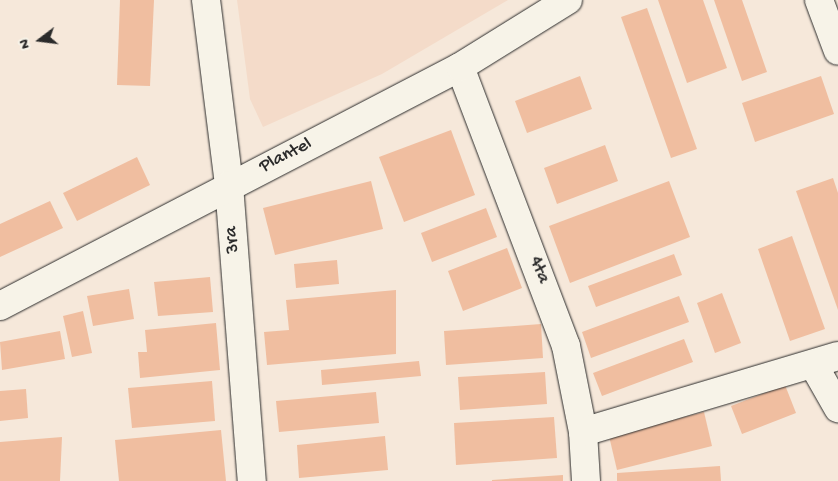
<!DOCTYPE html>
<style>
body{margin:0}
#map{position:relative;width:838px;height:481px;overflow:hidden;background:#f6e8da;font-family:"Gochi Hand",sans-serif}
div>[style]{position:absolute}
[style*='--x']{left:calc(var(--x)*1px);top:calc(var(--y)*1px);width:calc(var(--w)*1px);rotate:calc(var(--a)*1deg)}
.built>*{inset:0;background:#f4dbc9}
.building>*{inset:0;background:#f0bea0}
.roads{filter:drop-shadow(0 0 1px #2b2b2b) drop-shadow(0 0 1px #2b2b2b)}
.minor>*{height:28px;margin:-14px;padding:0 14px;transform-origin:14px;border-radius:14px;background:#f7f3e8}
span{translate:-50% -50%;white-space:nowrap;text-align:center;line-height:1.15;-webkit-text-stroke:4px #f7f3e8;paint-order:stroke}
.street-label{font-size:19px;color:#2b2b2b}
.north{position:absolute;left:15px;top:15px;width:50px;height:50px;-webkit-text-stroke:4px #f7f3e8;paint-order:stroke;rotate:255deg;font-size:14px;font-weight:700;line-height:20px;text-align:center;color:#2b2b2b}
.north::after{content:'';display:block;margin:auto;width:18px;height:22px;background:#2b2b2b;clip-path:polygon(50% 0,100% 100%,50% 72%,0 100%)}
</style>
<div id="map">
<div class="built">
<div style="clip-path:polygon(237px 0,508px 0,382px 74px,263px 127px,250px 99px)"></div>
</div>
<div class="building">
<div style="clip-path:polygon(120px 0,154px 0,150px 86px,117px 85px)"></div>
<div style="clip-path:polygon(658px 0,703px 0,727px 68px,687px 83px)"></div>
<div style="clip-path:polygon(714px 0,742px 0,767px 72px,742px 81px)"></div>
<div style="clip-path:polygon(647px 8px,697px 149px,671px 158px,621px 17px)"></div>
<div style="clip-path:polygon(580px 76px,592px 109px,527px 133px,515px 101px)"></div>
<div style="clip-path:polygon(821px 76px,834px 114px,755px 142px,742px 103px)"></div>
<div style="clip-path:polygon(451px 130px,475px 195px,404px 222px,379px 157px)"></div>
<div style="clip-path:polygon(605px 145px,618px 181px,557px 204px,544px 168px)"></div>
<div style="clip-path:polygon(137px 157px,150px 185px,77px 221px,63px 193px)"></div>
<div style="clip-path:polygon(833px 178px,838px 193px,838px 310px,796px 191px)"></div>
<div style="clip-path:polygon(371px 181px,383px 229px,275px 255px,263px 208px)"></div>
<div style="clip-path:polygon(669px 181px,690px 237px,570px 283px,549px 226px)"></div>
<div style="clip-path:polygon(50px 201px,63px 228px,0 257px,0 224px)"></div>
<div style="clip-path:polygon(486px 208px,497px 237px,432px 262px,421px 233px)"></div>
<div style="clip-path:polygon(792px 236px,825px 329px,790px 341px,758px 249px)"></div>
<div style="clip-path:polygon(507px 248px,522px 288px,463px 311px,448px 271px)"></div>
<div style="clip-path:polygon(674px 254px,682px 275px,596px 307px,588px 286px)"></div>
<div style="clip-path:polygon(337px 260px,339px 284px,296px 288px,294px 264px)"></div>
<div style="clip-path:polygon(210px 277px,213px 312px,158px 316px,154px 282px)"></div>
<div style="clip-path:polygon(129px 289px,134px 319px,93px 326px,87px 296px)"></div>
<div style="clip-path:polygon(396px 290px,396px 354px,267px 365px,264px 332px,289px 330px,286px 300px)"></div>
<div style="clip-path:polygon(722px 293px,741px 343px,715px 353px,697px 303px)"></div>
<div style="clip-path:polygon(679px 296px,689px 322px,591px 358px,582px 332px)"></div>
<div style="clip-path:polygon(83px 311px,92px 353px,72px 357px,63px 316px)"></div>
<div style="clip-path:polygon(216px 323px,220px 370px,140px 378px,138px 352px,147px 352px,145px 330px)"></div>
<div style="clip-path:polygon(541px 324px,543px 358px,446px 365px,444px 331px)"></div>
<div style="clip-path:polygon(60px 331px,65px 359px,2px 370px,0 342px)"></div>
<div style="clip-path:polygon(684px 339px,693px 362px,602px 396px,593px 373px)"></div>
<div style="clip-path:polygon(419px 361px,421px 376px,322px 385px,321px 370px)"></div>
<div style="clip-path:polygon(545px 372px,547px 404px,460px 410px,458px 377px)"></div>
<div style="clip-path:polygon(212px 381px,215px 421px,132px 428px,128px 388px)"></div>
<div style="clip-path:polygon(785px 385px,796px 413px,742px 434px,731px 406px)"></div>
<div style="clip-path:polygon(26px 389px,28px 418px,0 421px,0 391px)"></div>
<div style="clip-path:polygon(376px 392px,379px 423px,279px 432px,276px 401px)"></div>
<div style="clip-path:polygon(704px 412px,712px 446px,617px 470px,609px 436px)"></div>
<div style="clip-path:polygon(554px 417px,557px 458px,456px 465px,454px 423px)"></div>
<div style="clip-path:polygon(221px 430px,226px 481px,119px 481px,115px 440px)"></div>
<div style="clip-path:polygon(385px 436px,388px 470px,299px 478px,297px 445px)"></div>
<div style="clip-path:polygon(62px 437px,60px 481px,0 481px,0 442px)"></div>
<div style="clip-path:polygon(720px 466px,721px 481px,617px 481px,617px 473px)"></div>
<div style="clip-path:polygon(563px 475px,563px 481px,492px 481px,492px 480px)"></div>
</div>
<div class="roads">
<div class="minor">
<div style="--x:206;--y:0;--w:186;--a:82.9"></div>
<div style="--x:229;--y:185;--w:297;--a:85.6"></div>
<div style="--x:819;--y:0;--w:54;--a:69.6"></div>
<div style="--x:460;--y:67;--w:298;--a:69.2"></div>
<div style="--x:566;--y:346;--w:88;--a:78.8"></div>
<div style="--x:583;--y:432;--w:49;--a:86.5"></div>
<div style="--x:0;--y:306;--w:518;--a:-27.45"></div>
<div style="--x:460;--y:67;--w:127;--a:-31.8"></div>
<div style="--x:813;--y:364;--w:51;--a:60.4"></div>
<div style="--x:583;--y:432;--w:266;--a:-16.6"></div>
</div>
</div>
<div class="street-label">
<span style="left:286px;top:156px;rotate:-27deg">Plantel</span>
<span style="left:233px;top:240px;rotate:-94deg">3ra</span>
<span style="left:539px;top:270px;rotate:70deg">4ta</span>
</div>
<div class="north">N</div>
</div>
